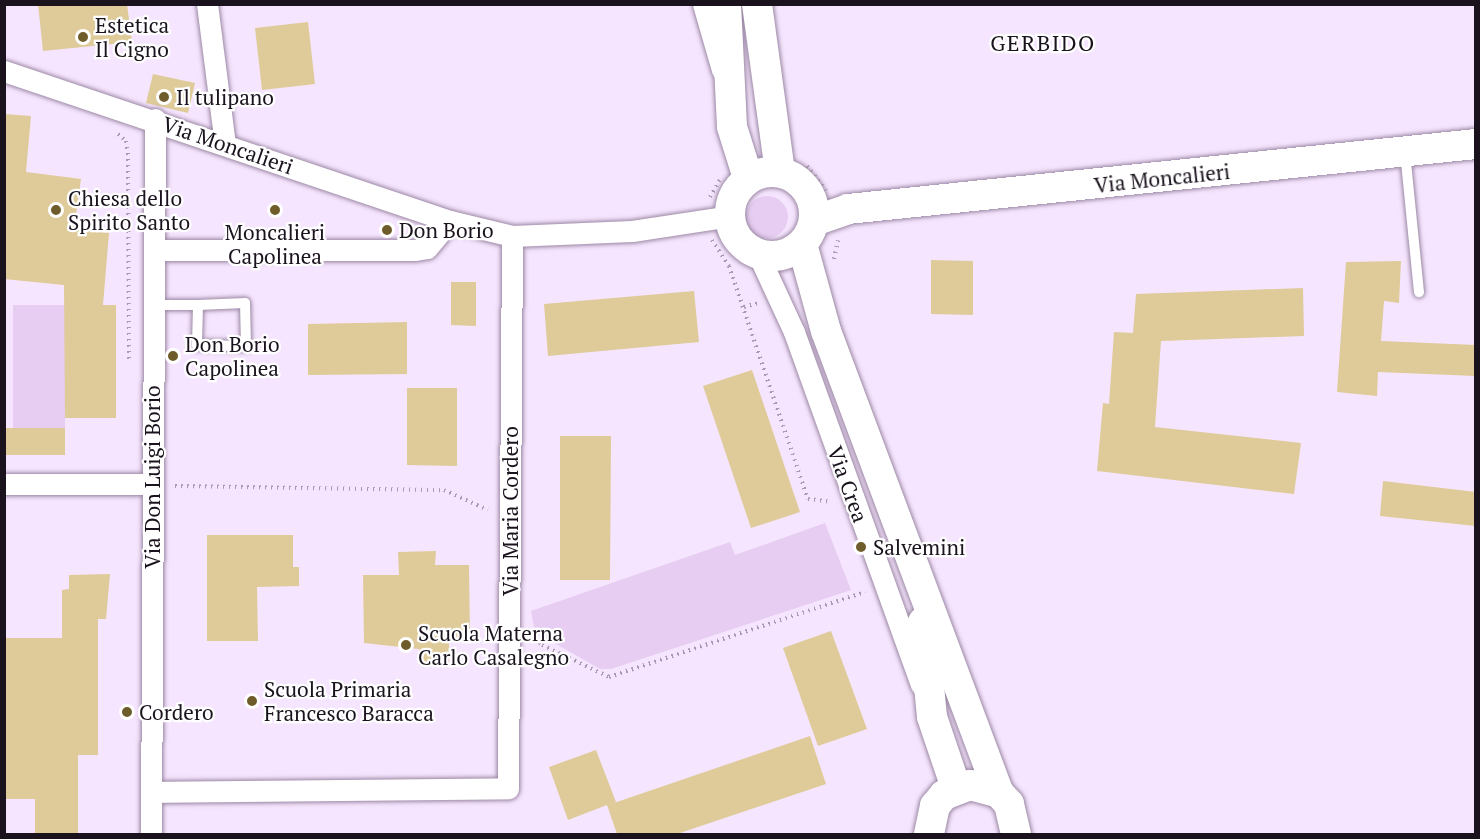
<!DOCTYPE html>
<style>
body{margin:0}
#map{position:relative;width:1480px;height:839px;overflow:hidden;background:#f6e5fe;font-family:"PT Serif",serif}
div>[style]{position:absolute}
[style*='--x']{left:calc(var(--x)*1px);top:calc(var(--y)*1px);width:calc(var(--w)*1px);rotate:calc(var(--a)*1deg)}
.green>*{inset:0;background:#e6cdf1}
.round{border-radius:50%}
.building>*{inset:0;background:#decb99}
.path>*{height:4px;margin-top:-2px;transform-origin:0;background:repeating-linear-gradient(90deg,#a99baf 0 1.5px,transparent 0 6px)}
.roads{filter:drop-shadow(0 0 2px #9c88a5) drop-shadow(0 0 2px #9c88a5)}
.lane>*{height:10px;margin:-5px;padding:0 5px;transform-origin:5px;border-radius:5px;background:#fff}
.street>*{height:21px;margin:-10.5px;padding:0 10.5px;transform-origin:10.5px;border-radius:10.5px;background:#fff}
.secondary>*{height:30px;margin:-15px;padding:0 15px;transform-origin:15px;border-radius:15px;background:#fff}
.secondary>.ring{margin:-15px;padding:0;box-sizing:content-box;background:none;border:30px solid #fff;border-radius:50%}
.dots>*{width:16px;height:16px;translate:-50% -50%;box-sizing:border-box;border:3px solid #fff;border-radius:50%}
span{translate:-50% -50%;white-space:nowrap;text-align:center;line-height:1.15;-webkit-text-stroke:4.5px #fff;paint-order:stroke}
.poi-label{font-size:21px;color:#1a121d}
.left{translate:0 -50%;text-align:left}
.street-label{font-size:21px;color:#1a121d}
.neighbourhood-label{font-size:22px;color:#1a121d;letter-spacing:1.5px}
.frame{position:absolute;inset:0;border:6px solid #1a121d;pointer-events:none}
</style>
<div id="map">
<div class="green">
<div class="round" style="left:746px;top:196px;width:42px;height:42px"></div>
<div style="clip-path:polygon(13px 305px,65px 305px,65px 428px,13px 428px)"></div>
<div style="clip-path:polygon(825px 523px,851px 590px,611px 669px,600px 669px,535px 632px,531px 611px,730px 542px,735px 555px)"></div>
</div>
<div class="building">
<div style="clip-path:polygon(38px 4px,127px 4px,132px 42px,43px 51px)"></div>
<div style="clip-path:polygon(308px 22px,315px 84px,262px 90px,255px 28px)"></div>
<div style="clip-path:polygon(153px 74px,195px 83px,188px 113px,146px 103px)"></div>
<div style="clip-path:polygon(4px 114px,31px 116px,26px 172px,81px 179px,74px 229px,109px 233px,103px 305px,116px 305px,116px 418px,65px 418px,64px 285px,4px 279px)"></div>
<div style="clip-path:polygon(931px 260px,973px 261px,973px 315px,931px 314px)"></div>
<div style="clip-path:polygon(1401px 261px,1399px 303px,1384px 301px,1381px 341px,1476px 345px,1476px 376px,1378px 372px,1377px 396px,1337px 392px,1346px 262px)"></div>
<div style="clip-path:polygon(451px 282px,476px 282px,476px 326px,451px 325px)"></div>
<div style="clip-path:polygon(1303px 288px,1304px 336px,1161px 341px,1155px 427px,1301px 443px,1294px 494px,1097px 471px,1103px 403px,1109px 404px,1114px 332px,1133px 333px,1136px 294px)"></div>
<div style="clip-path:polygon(694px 291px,699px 342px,548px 356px,544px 304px)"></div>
<div style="clip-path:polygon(407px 322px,407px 374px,308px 375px,308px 324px)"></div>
<div style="clip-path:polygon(752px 370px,800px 512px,751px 528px,703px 386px)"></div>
<div style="clip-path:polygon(407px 388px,457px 388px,457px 466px,407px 465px)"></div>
<div style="clip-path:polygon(4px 428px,65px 428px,65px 455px,4px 455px)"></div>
<div style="clip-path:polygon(560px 436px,611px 436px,610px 580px,560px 580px)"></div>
<div style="clip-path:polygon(1383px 481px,1476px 492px,1476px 526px,1380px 516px)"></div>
<div style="clip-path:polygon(207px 535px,293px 535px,293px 567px,299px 567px,299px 586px,257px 587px,258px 641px,207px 641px)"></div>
<div style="clip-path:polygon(436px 551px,435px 565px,469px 565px,470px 637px,449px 637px,449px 665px,419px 665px,419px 649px,364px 643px,363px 575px,399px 575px,398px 552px)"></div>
<div style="clip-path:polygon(110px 574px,106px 619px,98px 619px,98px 755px,78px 755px,78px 834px,35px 834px,35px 799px,4px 799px,4px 638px,62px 638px,62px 590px,69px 589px,69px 575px)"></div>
<div style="clip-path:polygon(831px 631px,867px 729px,818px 746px,783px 648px)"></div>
<div style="clip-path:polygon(810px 736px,826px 784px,677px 834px,617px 834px,607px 805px,568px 820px,549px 767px,596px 750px,616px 802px,611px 804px)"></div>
</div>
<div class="path">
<div style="--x:118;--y:134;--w:11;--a:41"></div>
<div style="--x:126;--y:141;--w:12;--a:81"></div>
<div style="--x:128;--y:153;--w:210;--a:89.7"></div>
<div style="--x:807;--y:166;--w:31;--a:52"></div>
<div style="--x:710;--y:197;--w:20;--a:-60"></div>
<div style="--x:712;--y:240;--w:31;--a:57"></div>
<div style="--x:729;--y:266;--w:246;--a:71.3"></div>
<div style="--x:808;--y:499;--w:24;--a:7"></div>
<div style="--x:834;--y:259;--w:19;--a:-78"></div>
<div style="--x:744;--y:307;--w:15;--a:-16"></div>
<div style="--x:175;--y:486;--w:269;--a:0.9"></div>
<div style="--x:444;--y:490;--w:48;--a:24.4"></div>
<div style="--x:531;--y:634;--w:16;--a:45"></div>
<div style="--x:542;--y:645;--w:74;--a:25.5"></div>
<div style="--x:609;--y:677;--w:270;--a:-18.4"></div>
</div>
<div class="roads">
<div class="lane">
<div style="--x:1405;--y:152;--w:141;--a:84.3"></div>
<div style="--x:153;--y:305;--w:45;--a:0"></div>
<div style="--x:198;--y:305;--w:40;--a:91.4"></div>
<div style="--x:197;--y:345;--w:49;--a:1.2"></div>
<div style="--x:246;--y:346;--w:43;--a:-91.3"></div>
<div style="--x:245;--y:303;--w:47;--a:177.6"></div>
</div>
<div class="street">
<div style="--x:207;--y:4;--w:141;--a:82.7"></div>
<div style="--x:703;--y:4;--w:69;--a:73.9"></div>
<div style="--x:4;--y:71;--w:471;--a:18.6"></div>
<div style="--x:450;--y:221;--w:64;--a:13.6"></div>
<div style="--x:512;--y:236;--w:120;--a:-2.4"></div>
<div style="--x:632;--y:231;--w:99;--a:-8.7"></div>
<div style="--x:155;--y:250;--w:260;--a:0"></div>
<div style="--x:415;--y:250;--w:12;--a:-9"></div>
<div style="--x:427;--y:248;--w:35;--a:-50"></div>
<div style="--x:758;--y:254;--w:86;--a:65.2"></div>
<div style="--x:794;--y:332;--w:375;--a:70.2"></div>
<div style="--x:4;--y:484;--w:148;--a:0"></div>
<div style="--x:151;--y:792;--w:357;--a:-0.6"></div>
<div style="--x:508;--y:788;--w:552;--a:-89.58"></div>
<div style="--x:151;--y:834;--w:715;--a:-89.68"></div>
</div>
<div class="secondary">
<div style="--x:726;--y:4;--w:123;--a:87.2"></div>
<div style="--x:732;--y:127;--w:53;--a:72.6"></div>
<div style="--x:757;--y:4;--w:170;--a:82.2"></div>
<div class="ring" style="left:730px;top:172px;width:54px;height:54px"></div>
<div style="--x:814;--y:221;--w:36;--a:-19"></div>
<div style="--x:848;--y:209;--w:631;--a:-5.91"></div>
<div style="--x:802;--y:244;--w:90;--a:74.6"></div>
<div style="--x:826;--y:331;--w:493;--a:69.5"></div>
<div style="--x:923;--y:622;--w:95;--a:84.6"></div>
<div style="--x:932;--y:717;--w:75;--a:71.3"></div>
<div style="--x:929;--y:834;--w:29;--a:-78"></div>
<div style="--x:935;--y:806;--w:14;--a:-51"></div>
<div style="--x:944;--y:795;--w:28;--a:-21"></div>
<div style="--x:970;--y:785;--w:30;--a:15"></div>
<div style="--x:999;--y:793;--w:15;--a:48"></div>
<div style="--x:1009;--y:804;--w:31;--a:77"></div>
</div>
</div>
<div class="dots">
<div style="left:83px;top:37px;background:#6f5c2b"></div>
<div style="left:164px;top:97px;background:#6f5c2b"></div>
<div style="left:56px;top:210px;background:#6f5c2b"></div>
<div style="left:275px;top:210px;background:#6f5c2b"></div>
<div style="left:387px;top:230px;background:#6f5c2b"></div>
<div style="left:173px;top:356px;background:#6f5c2b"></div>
<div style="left:861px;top:547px;background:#6f5c2b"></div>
<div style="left:406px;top:645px;background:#6f5c2b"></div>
<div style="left:252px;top:701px;background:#6f5c2b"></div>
<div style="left:127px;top:712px;background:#6f5c2b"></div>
</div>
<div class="poi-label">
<span class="left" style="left:95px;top:37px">Estetica<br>Il Cigno</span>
<span class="left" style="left:176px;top:97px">Il tulipano</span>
<span class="left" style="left:68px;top:210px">Chiesa dello<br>Spirito Santo</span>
<span class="left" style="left:399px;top:230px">Don Borio</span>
<span style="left:275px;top:244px">Moncalieri<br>Capolinea</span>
<span class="left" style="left:185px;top:356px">Don Borio<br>Capolinea</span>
<span class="left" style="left:873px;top:547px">Salvemini</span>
<span class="left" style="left:418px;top:645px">Scuola Materna<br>Carlo Casalegno</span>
<span class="left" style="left:264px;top:701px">Scuola Primaria<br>Francesco Baracca</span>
<span class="left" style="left:139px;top:712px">Cordero</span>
</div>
<div class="street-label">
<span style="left:228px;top:145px;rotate:19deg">Via Moncalieri</span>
<span style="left:1162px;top:178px;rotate:-6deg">Via Moncalieri</span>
<span style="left:152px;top:477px;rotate:-90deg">Via Don Luigi Borio</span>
<span style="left:848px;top:484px;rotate:70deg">Via Crea</span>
<span style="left:510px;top:511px;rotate:-90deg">Via Maria Cordero</span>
</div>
<div class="neighbourhood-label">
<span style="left:1043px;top:43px">GERBIDO</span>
</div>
<div class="frame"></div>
</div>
